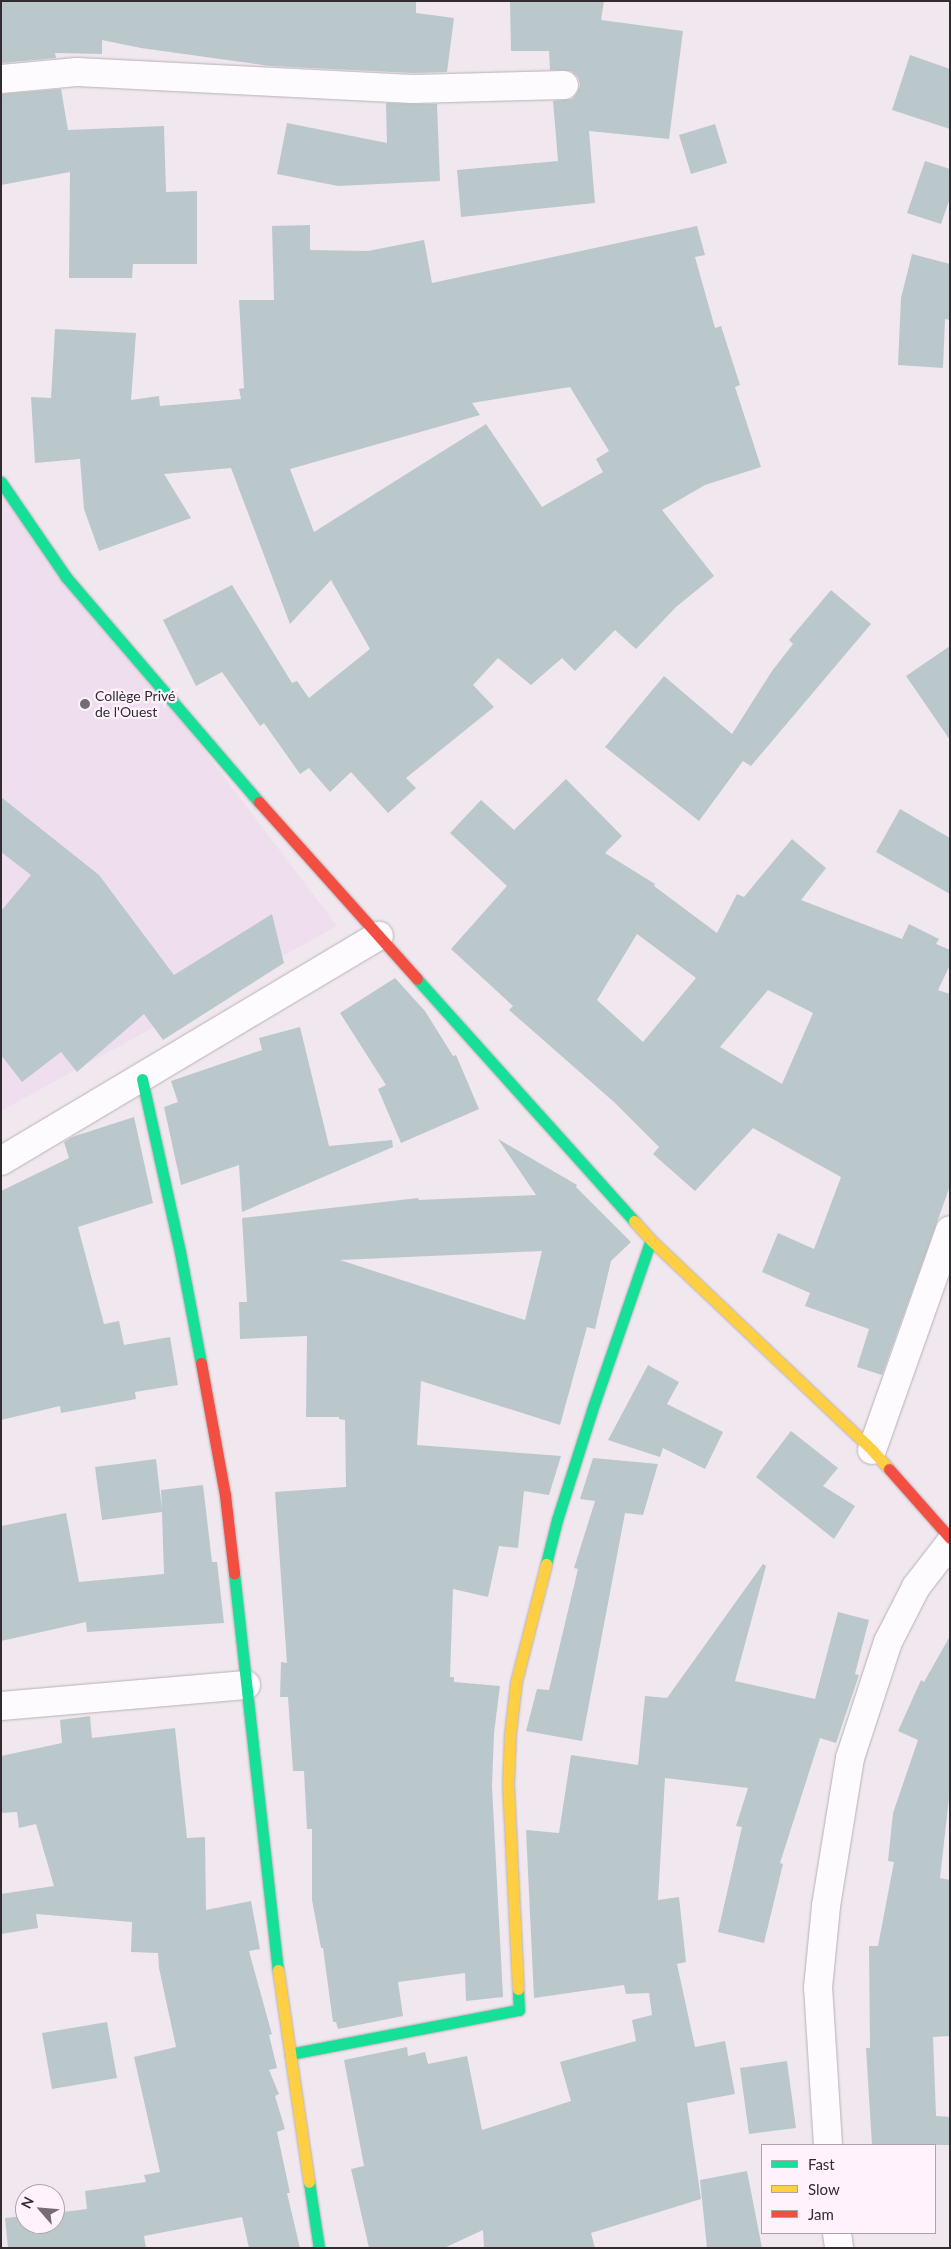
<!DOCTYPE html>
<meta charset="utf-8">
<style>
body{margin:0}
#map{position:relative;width:951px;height:2249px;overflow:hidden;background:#f0e7ef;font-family:Lato,sans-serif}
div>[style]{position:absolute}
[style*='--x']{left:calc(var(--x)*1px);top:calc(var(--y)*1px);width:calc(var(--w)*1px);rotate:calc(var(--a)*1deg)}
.built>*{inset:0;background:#efdeed}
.building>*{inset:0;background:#bbc8cb}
.roads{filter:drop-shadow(0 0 1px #b7b1b6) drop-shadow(0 0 1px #b7b1b6)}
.street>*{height:28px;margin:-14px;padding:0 14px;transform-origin:14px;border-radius:14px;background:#fdfbfd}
.fast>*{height:11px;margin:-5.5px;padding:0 5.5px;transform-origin:5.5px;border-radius:5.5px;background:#16e098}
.slow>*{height:11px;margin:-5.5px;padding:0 5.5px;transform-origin:5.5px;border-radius:5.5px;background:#ffcf43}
.jam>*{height:11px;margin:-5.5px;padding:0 5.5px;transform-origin:5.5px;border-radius:5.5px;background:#f24e42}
.dots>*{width:14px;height:14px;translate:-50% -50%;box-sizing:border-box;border:2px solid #fff2fd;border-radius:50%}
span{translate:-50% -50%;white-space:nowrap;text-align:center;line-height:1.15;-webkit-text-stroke:4.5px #fff2fd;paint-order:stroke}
.poi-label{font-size:14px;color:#322c31}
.left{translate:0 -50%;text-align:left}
.frame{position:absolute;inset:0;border:2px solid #322c31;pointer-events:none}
.legend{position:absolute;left:761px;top:2144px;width:175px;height:90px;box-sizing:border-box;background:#fff2fd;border:1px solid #ada3ab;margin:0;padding:6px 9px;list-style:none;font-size:15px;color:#322c31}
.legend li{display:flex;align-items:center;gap:10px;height:25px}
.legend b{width:25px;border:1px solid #ada3ab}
.north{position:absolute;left:15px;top:2184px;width:50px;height:50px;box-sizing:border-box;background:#fff2fd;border:1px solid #ada3ab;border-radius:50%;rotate:297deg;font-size:14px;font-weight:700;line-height:20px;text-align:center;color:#322c31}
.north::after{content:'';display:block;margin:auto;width:18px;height:22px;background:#746d74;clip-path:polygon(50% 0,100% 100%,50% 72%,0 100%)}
</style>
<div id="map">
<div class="built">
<div style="clip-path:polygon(1px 482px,337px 926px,1px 1111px)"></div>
</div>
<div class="building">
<div style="clip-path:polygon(1px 1px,416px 1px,416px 13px,454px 18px,447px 72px,413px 73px,270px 66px,141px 48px,102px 40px,102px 54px,55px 53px,56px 58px,1px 63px)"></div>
<div style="clip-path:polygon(510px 1px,604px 1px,601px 20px,683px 31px,669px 139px,589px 131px,595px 203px,461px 217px,457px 170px,558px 161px,553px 101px,572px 99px,577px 93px,580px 85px,578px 77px,571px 71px,550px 70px,549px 51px,511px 51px)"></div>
<div style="clip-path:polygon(910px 55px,950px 69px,950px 129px,892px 110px)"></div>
<div style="clip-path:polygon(61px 89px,68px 130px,164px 126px,166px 192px,197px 191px,197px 264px,133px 264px,132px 278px,69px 278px,70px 172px,1px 185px,1px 94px)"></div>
<div style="clip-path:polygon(386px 103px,437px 104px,440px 181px,338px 186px,277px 174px,287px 123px,387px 143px)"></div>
<div style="clip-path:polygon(715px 124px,727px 163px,691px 174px,679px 135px)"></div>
<div style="clip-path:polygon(925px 161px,950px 169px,950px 198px,941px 224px,907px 213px)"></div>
<div style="clip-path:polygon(evenodd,310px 225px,310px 250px,368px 251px,424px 240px,432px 283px,697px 226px,705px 255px,695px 257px,715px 328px,721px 326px,740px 385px,735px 387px,761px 467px,705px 485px,662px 510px,714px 576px,676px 607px,636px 649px,615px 630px,575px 671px,562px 658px,531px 685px,498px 658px,473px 685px,494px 707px,406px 778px,416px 788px,388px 813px,351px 772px,330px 792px,309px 768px,300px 774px,264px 723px,260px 726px,222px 672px,196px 686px,163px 620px,232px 585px,292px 683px,297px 681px,309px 698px,370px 649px,331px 580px,290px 624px,231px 468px,164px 474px,191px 518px,99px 551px,84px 509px,80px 459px,35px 463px,31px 397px,51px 398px,55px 329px,136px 333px,131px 400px,159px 396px,160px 406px,241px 399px,239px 389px,244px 388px,239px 300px,274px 300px,272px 226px,310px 225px,570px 387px,609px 451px,596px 459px,603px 472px,542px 507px,486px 424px,314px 532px,290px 469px,480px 415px,472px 403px,570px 387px)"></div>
<div style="clip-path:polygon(912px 254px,950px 264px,950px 320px,945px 319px,943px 368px,898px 365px,901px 298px)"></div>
<div style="clip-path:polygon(831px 590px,871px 624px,751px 766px,743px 761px,699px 821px,605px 747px,664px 676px,732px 734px,772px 671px,793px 644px,789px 640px)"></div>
<div style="clip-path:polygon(950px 646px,950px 740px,906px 676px)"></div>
<div style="clip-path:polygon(evenodd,566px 779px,622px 836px,605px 853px,655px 884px,654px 886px,717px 933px,737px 894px,744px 897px,792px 839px,826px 868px,801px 900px,902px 939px,909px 924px,939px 939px,936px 944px,950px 950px,950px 965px,938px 990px,950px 994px,950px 1186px,882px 1375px,857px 1367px,869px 1329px,805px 1306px,810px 1293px,762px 1272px,778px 1233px,814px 1249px,841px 1177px,753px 1128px,695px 1191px,653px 1154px,659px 1147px,614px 1102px,509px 1010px,513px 1006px,451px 949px,507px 886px,450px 833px,481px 800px,514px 830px,566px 779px,637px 934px,696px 978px,643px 1042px,597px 1000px,637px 934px,566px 779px,768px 990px,813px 1013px,782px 1084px,720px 1047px,768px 990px)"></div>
<div style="clip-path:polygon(1px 797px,99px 875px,174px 975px,272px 914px,284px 963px,163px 1040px,144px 1014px,77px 1072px,61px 1052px,22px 1082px,1px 1055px,1px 911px,31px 875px,1px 852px)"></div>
<div style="clip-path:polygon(900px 809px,950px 838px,950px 894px,876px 852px)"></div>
<div style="clip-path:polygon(395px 978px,425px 1011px,453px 1056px,456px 1055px,479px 1109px,401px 1143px,378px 1089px,386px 1085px,340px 1013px)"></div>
<div style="clip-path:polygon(300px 1027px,329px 1146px,392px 1140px,393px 1147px,242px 1212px,239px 1165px,181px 1185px,164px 1107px,178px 1102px,171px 1081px,262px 1050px,259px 1038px)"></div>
<div style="clip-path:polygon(134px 1117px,153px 1203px,78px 1227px,104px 1324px,119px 1321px,124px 1345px,170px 1337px,178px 1385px,135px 1392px,136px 1399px,61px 1413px,60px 1406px,1px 1420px,1px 1191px,69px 1158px,64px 1142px,72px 1137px)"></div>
<div style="clip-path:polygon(evenodd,498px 1139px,577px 1185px,576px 1187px,631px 1242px,611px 1261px,595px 1329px,587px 1327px,560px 1425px,421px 1381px,417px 1445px,561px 1456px,549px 1495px,524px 1491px,518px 1548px,499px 1546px,488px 1597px,453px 1589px,450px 1677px,454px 1677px,454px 1682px,500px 1686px,494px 1733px,492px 1786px,503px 1997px,466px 2001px,465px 1973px,398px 1982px,403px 2016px,338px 2029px,336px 2022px,333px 2022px,323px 1948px,321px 1948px,312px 1900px,312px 1829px,307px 1829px,304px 1771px,293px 1771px,288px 1697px,280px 1697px,281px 1662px,287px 1663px,275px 1492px,346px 1487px,345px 1420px,339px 1419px,339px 1417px,306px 1417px,307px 1336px,240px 1339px,239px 1302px,247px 1302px,242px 1218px,418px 1198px,419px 1200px,536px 1195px,498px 1139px,542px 1251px,525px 1320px,340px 1260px,542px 1251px)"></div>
<div style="clip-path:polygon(648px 1365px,679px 1382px,667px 1404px,723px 1432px,705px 1469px,663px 1448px,660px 1457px,608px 1440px)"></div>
<div style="clip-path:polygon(791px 1431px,838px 1468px,823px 1486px,855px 1506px,834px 1539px,756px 1477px)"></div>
<div style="clip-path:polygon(593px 1458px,658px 1464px,643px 1515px,625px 1513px,582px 1741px,526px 1731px,537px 1689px,549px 1690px,578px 1569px,574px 1568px,595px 1501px,580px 1499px)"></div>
<div style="clip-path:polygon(156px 1459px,162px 1510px,161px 1490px,203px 1485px,212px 1562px,217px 1562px,224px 1623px,87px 1632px,86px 1622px,1px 1641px,1px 1526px,66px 1513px,79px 1582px,164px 1574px,162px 1512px,102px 1520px,95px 1467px)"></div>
<div style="clip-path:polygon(763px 1564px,766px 1566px,735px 1681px,815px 1699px,838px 1612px,869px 1620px,855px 1674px,859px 1675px,836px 1743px,820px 1738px,780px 1863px,783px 1864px,764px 1943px,718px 1932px,742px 1827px,736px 1826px,748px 1788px,665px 1778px,658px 1900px,679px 1897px,686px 1962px,677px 1964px,695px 2047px,725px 2041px,735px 2094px,687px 2103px,701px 2199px,591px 2233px,595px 2248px,484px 2248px,483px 2230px,444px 2248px,369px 2248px,351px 2169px,364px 2166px,344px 2060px,407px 2047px,408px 2056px,425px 2052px,428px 2064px,467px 2056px,482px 2130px,571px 2101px,560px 2062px,636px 2041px,632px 2020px,652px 2015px,649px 1993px,626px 1994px,624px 1985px,534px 1998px,526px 1830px,559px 1833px,571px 1755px,638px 1765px,645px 1696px,667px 1698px)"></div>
<div style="clip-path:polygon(950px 1636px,950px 1789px,940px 1878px,950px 1880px,950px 2036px,933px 2037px,936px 2116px,950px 2117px,950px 2145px,872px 2145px,866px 2048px,870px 2048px,869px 1946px,878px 1946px,894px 1862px,888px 1861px,893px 1813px,918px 1740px,898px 1731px,921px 1680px,924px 1682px)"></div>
<div style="clip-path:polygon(90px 1716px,92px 1738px,175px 1728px,187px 1838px,205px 1837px,206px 1910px,251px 1901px,260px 1949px,249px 1951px,271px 2031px,272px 2034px,269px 2035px,277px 2068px,269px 2070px,279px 2094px,275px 2096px,285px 2129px,277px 2132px,290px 2193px,287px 2193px,300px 2248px,249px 2248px,242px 2217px,144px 2236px,146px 2248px,8px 2248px,5px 2218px,25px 2216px,25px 2224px,55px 2224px,55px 2213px,87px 2209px,85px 2191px,146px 2182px,144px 2175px,160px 2172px,134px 2057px,176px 2047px,159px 1968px,158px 1953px,131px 1952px,132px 1922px,36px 1914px,38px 1928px,1px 1934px,1px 1894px,54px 1886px,36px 1824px,19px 1828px,17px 1812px,1px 1813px,1px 1756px,62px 1743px,60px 1720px)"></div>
<div style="clip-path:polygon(107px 2022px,117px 2078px,52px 2089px,42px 2033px)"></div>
<div style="clip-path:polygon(787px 2061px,796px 2128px,749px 2134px,740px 2068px)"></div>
<div style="clip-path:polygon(747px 2171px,762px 2248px,707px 2248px,700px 2180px)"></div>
</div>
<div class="roads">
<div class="street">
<div style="--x:1;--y:79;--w:76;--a:-5.3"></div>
<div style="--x:77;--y:72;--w:336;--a:2.9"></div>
<div style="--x:413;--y:89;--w:151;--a:-1.5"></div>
<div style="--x:1;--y:1161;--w:440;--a:-30.8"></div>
<div style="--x:872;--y:1450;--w:233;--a:-70.5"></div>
<div style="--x:1;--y:1706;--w:246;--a:-4.9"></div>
<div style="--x:828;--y:2145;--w:157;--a:-93.6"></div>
<div style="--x:818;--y:1988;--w:82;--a:-84.4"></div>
<div style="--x:826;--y:1906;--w:150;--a:-80.8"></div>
<div style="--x:850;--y:1758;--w:122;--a:-71.9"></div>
<div style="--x:888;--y:1642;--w:62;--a:-63"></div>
<div style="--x:916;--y:1587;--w:56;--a:-52.3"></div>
<div style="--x:837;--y:2233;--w:15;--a:82"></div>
</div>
<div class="fast">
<div style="--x:1;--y:482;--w:115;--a:55.6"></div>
<div style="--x:66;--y:577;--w:296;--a:49.4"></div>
<div style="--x:417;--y:979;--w:325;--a:48.1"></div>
<div style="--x:142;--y:1079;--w:177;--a:77.6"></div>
<div style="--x:180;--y:1252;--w:113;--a:79.3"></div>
<div style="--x:546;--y:1564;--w:45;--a:-76"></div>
<div style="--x:557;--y:1520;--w:115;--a:-72.3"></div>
<div style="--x:592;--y:1410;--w:180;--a:-70.9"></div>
<div style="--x:234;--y:1573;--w:399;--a:83.7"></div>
<div style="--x:290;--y:2054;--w:233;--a:-10.9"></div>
<div style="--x:519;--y:2010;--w:21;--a:-93"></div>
<div style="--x:309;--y:2182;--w:67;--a:81.4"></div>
</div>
<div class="slow">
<div style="--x:634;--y:1221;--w:25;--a:48"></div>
<div style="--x:651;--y:1240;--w:305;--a:43.5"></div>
<div style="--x:872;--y:1450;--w:25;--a:48"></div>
<div style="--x:278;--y:1970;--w:214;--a:81.7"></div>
<div style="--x:518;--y:1989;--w:204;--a:-92.8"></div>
<div style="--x:508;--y:1785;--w:51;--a:-87.8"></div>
<div style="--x:510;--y:1734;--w:52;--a:-83.4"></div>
<div style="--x:516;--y:1682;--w:122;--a:-75.7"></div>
</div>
<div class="jam">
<div style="--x:259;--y:802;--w:237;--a:48.2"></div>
<div style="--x:201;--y:1363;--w:134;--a:79.7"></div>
<div style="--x:225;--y:1495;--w:79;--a:83.4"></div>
<div style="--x:889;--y:1469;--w:92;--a:48.5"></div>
</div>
</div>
<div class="dots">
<div style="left:85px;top:704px;background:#746d74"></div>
</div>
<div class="poi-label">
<span class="left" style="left:95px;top:704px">Collège Privé<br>de l'Ouest</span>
</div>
<div class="frame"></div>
<ul class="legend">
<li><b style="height:6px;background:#16e098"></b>Fast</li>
<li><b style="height:6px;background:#ffcf43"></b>Slow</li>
<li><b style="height:6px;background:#f24e42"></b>Jam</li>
</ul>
<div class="north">N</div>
</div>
